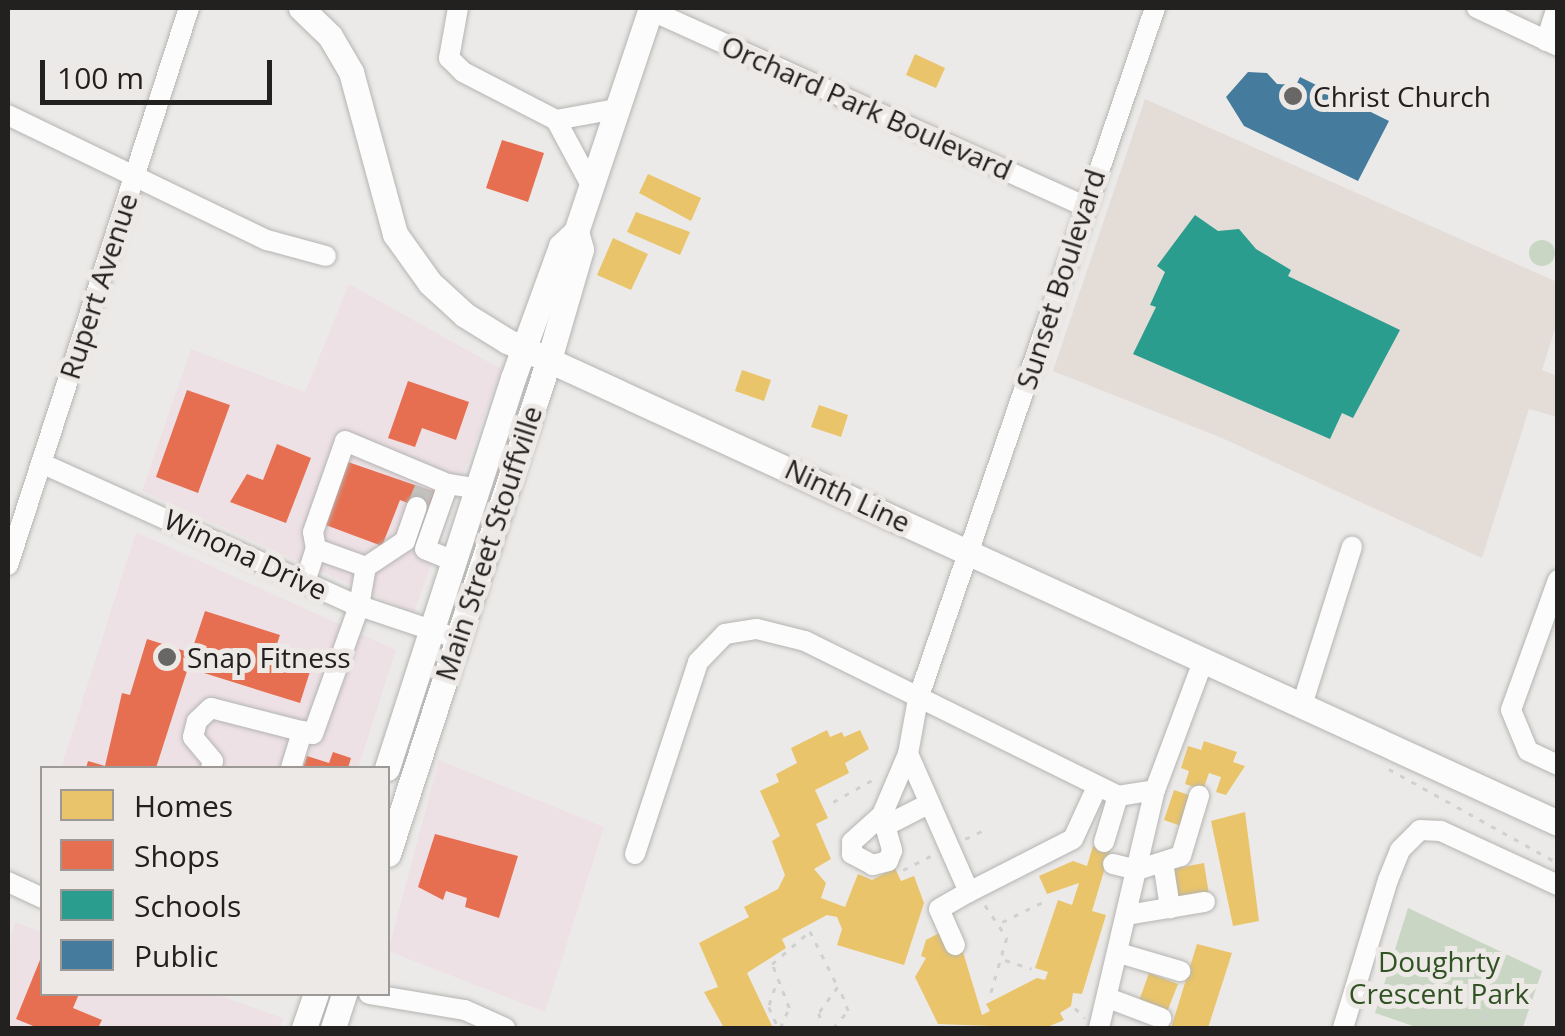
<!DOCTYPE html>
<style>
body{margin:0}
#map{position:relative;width:1565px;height:1036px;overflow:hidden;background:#eceae8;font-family:"Open Sans",sans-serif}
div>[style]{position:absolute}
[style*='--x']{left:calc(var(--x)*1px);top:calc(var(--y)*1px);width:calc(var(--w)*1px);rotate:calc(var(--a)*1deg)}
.commercial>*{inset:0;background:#eee1e6}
.built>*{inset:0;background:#e3dcd7}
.green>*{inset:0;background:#c9d6c3}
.round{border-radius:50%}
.homes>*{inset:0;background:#e9c46a}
.shops>*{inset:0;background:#e76f51}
.schools>*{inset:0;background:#2a9d8f}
.public>*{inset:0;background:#457b9d}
.minor-tunnel>*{height:20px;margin-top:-10px;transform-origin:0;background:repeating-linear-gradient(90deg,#c4c2c0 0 20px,transparent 0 30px)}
.path>*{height:2.5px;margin-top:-1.25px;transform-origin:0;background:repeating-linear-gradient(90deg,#d1d0d0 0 5px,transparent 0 13px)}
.roads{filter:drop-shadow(0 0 2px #b4b4b2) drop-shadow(0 0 2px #b4b4b2)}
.minor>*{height:20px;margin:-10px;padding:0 10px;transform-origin:10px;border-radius:10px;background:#fcfcfc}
.major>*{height:25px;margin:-12.5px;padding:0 12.5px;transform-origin:12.5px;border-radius:12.5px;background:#fcfcfc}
.dots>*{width:28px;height:28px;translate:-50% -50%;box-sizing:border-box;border:5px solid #ede9e7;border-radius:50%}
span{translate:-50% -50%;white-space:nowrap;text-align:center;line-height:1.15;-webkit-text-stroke:10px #ede9e7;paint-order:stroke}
.poi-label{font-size:28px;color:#222120}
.left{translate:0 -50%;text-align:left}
.street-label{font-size:28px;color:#222120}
.park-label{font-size:28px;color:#315222}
.frame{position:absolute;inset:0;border:10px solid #222120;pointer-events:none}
.legend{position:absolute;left:40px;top:766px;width:350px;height:230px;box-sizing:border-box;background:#ede9e7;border:2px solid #9c9997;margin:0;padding:12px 18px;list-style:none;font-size:30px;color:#222120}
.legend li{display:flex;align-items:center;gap:20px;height:50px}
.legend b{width:50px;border:2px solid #9c9997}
.scale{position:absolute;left:40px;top:60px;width:232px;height:45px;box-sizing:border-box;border:5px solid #222120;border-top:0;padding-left:12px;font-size:30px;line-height:35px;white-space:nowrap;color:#222120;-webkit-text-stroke:8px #ede9e7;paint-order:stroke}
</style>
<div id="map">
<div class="commercial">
<div style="clip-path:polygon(349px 284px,501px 369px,414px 613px,142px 491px,191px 349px,305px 392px)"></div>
<div style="clip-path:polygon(136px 532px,396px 650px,358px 768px,61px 768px)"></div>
<div style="clip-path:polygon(439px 760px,604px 827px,545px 1012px,388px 951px)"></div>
<div style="clip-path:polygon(15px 922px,42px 932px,42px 994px,215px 994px,283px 1018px,280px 1028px,8px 1028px,8px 948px)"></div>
</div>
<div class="built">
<div style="clip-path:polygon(1145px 99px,1557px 282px,1557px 322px,1542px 370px,1557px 376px,1557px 417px,1529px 409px,1482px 558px,1222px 438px,1053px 371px)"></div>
</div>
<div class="green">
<div class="round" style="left:1529px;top:240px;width:26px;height:26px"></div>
<div style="clip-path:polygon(1408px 908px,1542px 971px,1523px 1027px,1419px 1028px,1375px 1013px)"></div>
</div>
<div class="homes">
<div style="clip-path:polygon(915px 54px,945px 68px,936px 88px,906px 75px)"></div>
<div style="clip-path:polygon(648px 174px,701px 198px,691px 221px,639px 193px)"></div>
<div style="clip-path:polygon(636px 212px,690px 232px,680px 255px,627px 232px)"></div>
<div style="clip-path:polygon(613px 238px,648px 254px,631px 290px,597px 275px)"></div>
<div style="clip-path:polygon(742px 370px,771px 380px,764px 401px,735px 391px)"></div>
<div style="clip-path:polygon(819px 405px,848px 415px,841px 437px,811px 427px)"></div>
<div style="clip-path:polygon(827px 730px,830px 737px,842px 732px,844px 737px,860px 730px,869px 749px,845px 763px,849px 773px,815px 790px,828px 818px,816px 824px,831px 859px,814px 869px,826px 883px,821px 898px,845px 907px,858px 874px,872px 880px,895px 868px,901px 881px,914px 876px,924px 903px,904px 965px,837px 945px,842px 929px,837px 917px,827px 915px,782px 939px,786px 948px,747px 973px,773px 1028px,724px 1028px,704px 992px,718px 987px,699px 943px,749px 917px,744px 907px,778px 889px,785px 875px,772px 841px,780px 836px,760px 791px,779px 782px,776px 774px,797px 763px,791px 748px)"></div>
<div style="clip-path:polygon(1204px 741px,1237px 752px,1233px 762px,1245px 766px,1226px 795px,1216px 792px,1221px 777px,1209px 773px,1203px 790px,1185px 784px,1189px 771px,1181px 768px,1188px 746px,1201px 750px)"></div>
<div style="clip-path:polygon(1174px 790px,1192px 796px,1181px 826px,1164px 820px)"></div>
<div style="clip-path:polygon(1245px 812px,1259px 921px,1233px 926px,1211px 821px)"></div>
<div style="clip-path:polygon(1093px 846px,1110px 851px,1092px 911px,1106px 915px,1082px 994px,1073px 993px,1071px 1006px,1060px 1013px,1064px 1020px,1045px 1028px,938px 1024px,915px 977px,926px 958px,921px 956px,926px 940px,941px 932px,954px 956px,963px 952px,982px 1015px,990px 1011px,986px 1004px,1037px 978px,1045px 980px,1048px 972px,1035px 968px,1058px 900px,1072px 905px,1079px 883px,1047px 894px,1039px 876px,1073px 861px,1087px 866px)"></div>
<div style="clip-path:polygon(1204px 863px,1209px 895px,1177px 901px,1172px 869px)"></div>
<div style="clip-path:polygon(1197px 944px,1232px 953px,1208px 1028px,1171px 1028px)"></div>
<div style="clip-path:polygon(1149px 973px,1178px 984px,1167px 1012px,1139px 1001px)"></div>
</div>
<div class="shops">
<div style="clip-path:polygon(502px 140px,544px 153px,528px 202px,486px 188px)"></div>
<div style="clip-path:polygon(408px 381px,469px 402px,456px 440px,422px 428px,415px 447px,388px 438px)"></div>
<div style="clip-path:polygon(187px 390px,230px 405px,198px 493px,156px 477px)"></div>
<div style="clip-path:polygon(277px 444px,311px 458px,286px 523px,230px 502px,247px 474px,263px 480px)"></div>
<div style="clip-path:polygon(348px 462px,435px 492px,428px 511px,400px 500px,382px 546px,323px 524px)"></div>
<div style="clip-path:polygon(205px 611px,280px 635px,276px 647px,314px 659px,300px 703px,188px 668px,156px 768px,86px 768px,88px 761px,105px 766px,122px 693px,130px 695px,147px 639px,191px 653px)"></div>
<div style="clip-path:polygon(333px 752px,351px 758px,348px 768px,303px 768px,307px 756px,329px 763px)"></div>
<div style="clip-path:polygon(435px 834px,518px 856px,499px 918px,465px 907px,467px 898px,446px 891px,443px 900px,418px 887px)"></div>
<div style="clip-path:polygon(42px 955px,42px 994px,79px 994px,73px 1008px,102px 1020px,98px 1028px,38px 1028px,16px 1019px)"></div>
</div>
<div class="schools">
<div style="clip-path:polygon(1195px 215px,1218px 231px,1239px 229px,1256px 249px,1291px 270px,1288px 276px,1400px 330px,1353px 418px,1342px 413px,1330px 439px,1133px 354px,1156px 307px,1150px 305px,1165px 272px,1157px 266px)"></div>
</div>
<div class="public">
<div style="clip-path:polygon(1248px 72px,1267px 73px,1277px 84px,1296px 85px,1300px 77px,1389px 121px,1358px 181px,1244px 126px,1226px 97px)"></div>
</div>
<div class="minor-tunnel">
<div style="--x:417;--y:507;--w:22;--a:-68"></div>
</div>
<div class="path">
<div style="--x:1389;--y:769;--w:193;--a:29.1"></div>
<div style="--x:833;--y:802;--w:49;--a:-29.2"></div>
<div style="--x:965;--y:839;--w:19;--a:-25"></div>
<div style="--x:903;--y:870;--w:31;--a:-27"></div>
<div style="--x:985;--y:905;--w:40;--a:56"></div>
<div style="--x:1007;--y:938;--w:57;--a:106.2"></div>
<div style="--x:1002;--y:922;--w:48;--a:-26"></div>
<div style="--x:1005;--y:960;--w:28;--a:18"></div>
<div style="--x:1381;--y:960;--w:37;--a:16"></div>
<div style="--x:1417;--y:970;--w:15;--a:79"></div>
<div style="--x:1420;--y:985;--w:21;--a:37"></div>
<div style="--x:1437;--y:998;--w:30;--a:-8"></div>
<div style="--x:1467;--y:994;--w:42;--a:53.7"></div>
<div style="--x:1418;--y:969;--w:16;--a:-35"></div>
<div style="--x:1431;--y:960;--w:25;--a:7"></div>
<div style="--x:1456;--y:963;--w:27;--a:51"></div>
<div style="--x:1473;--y:984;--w:12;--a:121"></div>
<div style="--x:775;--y:988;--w:20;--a:108"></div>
<div style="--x:769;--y:1007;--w:22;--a:66"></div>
<div style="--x:1075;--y:1008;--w:14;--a:45"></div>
<div style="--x:780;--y:1028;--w:22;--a:-66"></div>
<div style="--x:789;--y:1008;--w:47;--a:-111.1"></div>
<div style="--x:772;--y:964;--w:50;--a:-41"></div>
<div style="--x:810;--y:931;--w:63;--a:63.4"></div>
<div style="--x:838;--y:987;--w:32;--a:126"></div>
<div style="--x:819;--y:1013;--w:16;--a:75"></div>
<div style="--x:833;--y:1028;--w:23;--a:-49"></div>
<div style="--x:848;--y:1011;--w:25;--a:-111"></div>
</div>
<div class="roads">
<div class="minor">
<div style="--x:458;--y:8;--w:51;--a:100.2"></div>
<div style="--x:449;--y:58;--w:20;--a:45"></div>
<div style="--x:463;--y:72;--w:105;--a:27.3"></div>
<div style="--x:556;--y:120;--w:74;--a:61.7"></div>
<div style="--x:1477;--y:8;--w:89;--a:25.1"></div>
<div style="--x:650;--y:10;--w:474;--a:24.3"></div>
<div style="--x:1546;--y:41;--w:35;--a:-72"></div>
<div style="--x:8;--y:115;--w:288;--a:25.8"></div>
<div style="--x:267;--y:240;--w:61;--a:15.2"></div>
<div style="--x:556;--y:120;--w:61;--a:-10.4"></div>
<div style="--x:41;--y:463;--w:340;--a:24.3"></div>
<div style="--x:351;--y:603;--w:110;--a:18.6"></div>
<div style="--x:316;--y:549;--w:17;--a:-100"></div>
<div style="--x:313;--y:532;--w:96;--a:-70.6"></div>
<div style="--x:345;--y:441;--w:112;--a:22.7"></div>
<div style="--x:454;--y:561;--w:31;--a:-158"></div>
<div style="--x:425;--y:549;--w:69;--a:-70.5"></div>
<div style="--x:448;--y:484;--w:30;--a:9"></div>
<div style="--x:8;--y:565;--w:586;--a:-72"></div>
<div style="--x:1558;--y:580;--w:138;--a:109.9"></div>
<div style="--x:1511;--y:710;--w:44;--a:67.5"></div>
<div style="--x:1528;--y:751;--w:33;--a:25"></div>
<div style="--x:305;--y:582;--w:35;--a:-72"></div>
<div style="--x:316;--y:549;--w:53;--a:19.8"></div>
<div style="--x:1303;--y:702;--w:163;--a:-72.5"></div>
<div style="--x:211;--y:768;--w:7;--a:-74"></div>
<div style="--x:213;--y:761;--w:31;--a:-130"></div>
<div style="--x:193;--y:737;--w:16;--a:-76"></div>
<div style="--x:197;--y:721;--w:19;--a:-43"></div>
<div style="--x:211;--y:708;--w:105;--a:14.3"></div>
<div style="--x:313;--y:734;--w:136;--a:-70.2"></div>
<div style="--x:359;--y:606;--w:40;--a:-80"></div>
<div style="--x:366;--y:567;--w:47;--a:-33.7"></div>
<div style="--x:405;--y:541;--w:36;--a:-71"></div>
<div style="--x:291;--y:768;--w:39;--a:-73"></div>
<div style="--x:1097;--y:787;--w:57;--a:114.8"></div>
<div style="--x:1073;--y:839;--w:117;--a:153"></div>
<div style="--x:969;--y:892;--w:151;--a:-113.8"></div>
<div style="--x:908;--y:754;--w:56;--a:-79.7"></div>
<div style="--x:918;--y:699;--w:731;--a:-71.07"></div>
<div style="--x:882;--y:815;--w:37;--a:74"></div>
<div style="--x:892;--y:851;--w:11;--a:112"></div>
<div style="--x:888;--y:861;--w:16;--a:165"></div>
<div style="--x:873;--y:865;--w:24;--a:-152"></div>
<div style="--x:852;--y:854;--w:12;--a:-90"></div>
<div style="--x:852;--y:842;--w:40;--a:-42"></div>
<div style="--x:882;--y:815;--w:66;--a:-66.9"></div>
<div style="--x:885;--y:826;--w:46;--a:-27.1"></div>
<div style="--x:1104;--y:842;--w:48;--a:-73.1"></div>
<div style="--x:635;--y:854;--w:202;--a:-71.8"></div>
<div style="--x:698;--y:662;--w:39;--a:-46"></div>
<div style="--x:725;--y:634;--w:32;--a:-9"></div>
<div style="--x:757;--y:629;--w:49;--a:14"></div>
<div style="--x:805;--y:641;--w:349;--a:26.3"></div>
<div style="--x:1118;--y:796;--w:37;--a:-9"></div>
<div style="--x:1163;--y:862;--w:47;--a:81.3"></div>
<div style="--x:1113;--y:864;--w:25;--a:14"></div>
<div style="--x:1137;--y:870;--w:46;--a:-17.7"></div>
<div style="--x:1181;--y:856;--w:63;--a:-73.3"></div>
<div style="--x:8;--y:882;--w:38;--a:25"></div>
<div style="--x:1127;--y:915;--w:79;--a:-9.5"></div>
<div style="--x:955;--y:945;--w:39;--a:-114"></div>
<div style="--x:939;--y:909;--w:34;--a:-30"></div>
<div style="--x:1119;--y:953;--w:64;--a:16.4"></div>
<div style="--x:369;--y:994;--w:97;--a:9.5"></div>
<div style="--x:465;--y:1010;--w:44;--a:24.2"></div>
<div style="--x:1108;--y:998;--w:57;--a:20.7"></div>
<div style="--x:1099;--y:1028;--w:244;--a:-76.8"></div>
<div style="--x:1155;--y:790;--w:140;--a:-69.5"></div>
<div style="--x:1343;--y:1028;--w:155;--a:-73.1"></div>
<div style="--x:1388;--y:880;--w:32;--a:-68"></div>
<div style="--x:1400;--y:850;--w:28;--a:-45"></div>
<div style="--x:1420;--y:830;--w:21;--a:3"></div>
<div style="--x:1441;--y:831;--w:129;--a:24.8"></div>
</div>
<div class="major">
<div style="--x:301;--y:8;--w:40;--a:44"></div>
<div style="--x:330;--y:36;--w:42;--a:59.7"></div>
<div style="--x:351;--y:72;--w:168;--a:74.8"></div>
<div style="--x:395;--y:234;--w:60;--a:54.5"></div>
<div style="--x:430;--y:283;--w:47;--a:42.4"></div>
<div style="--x:465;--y:315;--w:49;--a:31.8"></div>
<div style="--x:507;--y:341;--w:1156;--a:24.64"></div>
<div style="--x:387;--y:768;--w:410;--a:-72.1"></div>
<div style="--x:513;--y:378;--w:140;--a:-70"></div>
<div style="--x:561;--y:246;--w:21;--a:-43"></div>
<div style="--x:576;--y:232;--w:236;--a:-71.5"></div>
<div style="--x:388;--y:854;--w:524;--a:-71.98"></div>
<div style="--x:550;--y:356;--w:111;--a:-73.8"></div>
<div style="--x:581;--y:249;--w:18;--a:-106"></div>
<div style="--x:304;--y:1028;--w:36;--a:-71"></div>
<div style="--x:333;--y:1028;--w:36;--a:-72"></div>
</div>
</div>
<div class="dots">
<div style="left:1293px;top:96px;background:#696766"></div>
<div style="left:167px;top:657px;background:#696766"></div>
</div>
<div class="poi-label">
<span class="left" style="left:1313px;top:96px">Christ Church</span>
<span class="left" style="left:187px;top:657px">Snap Fitness</span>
</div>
<div class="street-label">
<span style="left:867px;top:107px;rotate:24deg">Orchard Park Boulevard</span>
<span style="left:1060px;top:279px;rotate:-72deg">Sunset Boulevard</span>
<span style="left:98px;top:286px;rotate:-72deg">Rupert Avenue</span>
<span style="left:848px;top:495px;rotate:25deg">Ninth Line</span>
<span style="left:488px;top:543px;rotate:-72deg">Main Street Stouffville</span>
<span style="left:246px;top:554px;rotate:25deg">Winona Drive</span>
</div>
<div class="park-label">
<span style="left:1439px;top:977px">Doughrty<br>Crescent Park</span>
</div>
<div class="frame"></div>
<ul class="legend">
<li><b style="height:28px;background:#e9c46a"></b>Homes</li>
<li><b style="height:28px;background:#e76f51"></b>Shops</li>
<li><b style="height:28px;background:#2a9d8f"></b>Schools</li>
<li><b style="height:28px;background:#457b9d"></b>Public</li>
</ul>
<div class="scale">100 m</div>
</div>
